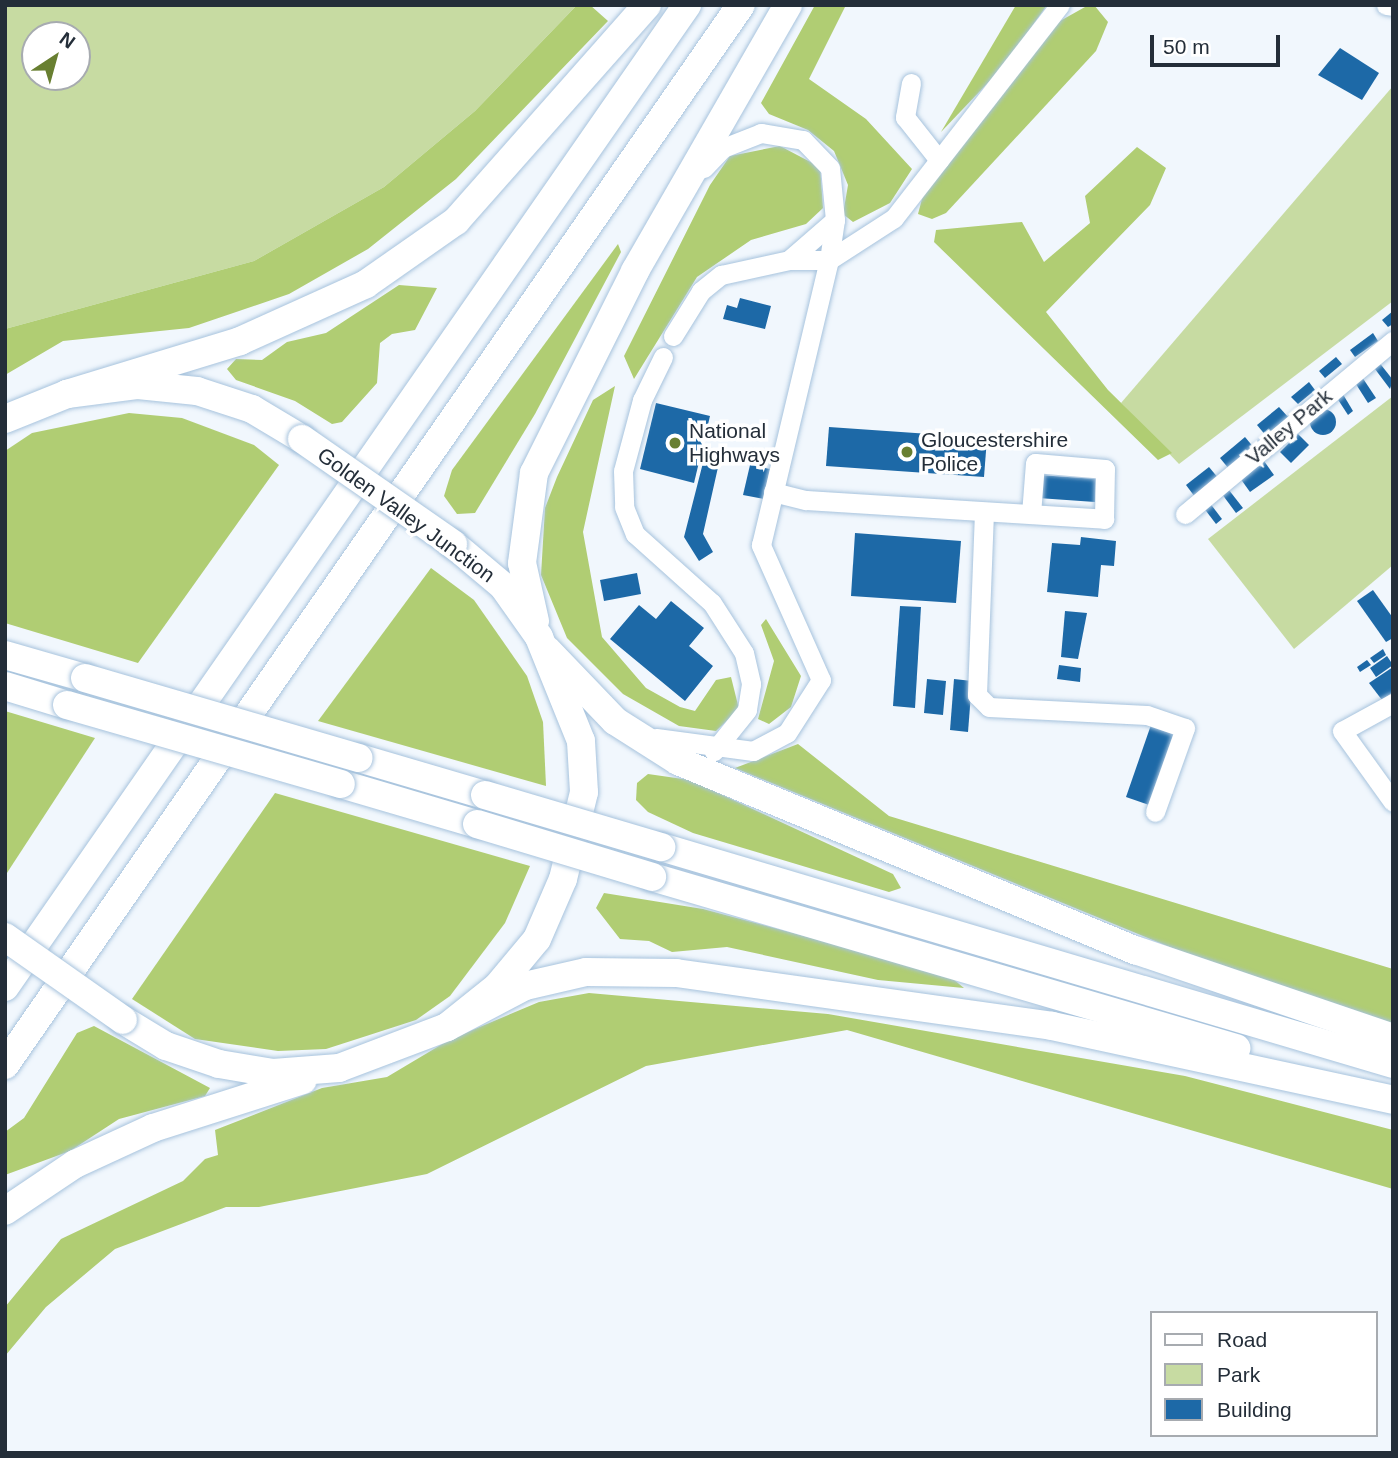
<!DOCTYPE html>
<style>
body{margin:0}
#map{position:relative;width:1398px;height:1458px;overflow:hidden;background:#f1f7fd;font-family:Helvetica,sans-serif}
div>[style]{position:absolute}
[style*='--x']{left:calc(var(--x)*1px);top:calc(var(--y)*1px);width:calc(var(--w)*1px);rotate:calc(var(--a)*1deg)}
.green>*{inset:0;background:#c7dba2}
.forest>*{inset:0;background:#b0cd73}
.building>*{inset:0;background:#1d69a7}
.round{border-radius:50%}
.roads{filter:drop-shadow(0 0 2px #a7c3dd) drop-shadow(0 0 2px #a7c3dd)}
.minor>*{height:19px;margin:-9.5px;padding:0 9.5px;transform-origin:9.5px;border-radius:9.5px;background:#fff}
.highway>*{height:28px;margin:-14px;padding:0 14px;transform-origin:14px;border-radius:14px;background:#fff}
.bridges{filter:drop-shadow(0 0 2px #a7c3dd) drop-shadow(0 0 2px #a7c3dd)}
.highway-bridge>*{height:28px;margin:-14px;padding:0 14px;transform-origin:14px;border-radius:14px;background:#fff}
.dots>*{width:19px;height:19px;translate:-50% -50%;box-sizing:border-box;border:4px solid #fff;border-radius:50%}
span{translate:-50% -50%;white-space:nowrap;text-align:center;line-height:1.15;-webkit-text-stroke:7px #fff;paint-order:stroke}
.street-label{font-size:21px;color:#242e39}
.poi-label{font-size:21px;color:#242e39}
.left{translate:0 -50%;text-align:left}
.frame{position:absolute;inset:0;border:7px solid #242e39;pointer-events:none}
.legend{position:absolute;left:1150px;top:1311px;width:228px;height:126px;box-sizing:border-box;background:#fff;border:2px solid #a7abb0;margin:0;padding:9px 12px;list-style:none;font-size:21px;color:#242e39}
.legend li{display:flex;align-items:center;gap:14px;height:35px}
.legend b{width:35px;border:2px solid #a7abb0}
.north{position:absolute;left:21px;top:21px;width:70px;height:70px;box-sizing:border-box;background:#fff;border:2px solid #a7abb0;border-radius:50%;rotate:36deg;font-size:19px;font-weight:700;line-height:28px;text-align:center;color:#242e39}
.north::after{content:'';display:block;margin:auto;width:24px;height:32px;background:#687f31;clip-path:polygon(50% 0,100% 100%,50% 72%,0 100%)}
.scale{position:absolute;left:1150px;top:35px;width:130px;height:32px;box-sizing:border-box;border:4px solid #242e39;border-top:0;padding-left:9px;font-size:21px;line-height:24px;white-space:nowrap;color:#242e39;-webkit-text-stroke:5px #fff;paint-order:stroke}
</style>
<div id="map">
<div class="green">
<div style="clip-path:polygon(evenodd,5px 5px,577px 5px,475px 111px,384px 187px,254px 261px,5px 329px,5px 5px,35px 35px,77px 35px,77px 77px,35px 77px,35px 35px)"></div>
<div style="clip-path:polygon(1393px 86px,1393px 301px,1179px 464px,1121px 403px)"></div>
<div style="clip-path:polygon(1393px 396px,1393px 565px,1294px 649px,1208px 539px)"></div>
</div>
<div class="forest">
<div style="clip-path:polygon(577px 5px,590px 5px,608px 21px,456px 179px,368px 249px,289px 294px,189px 328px,63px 341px,5px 375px,5px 329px,254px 261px,384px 187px,475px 111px)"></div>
<div style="clip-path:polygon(815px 5px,846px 5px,809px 79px,866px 119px,912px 169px,890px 203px,853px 222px,843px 214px,848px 185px,834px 151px,808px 130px,769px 114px,761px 103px)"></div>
<div style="clip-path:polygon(1016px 5px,1047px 5px,1003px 67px,941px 132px)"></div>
<div style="clip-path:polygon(1085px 7px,1094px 5px,1108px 22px,1096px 51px,946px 213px,932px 219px,918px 214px,927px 180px,1060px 21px)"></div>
<div style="clip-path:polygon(780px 146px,820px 167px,823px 208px,806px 224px,751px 240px,697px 277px,634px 379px,624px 356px,710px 185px,730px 156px)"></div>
<div style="clip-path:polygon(1137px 147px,1166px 168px,1150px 205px,1046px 312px,1108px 390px,1172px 453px,1158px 460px,934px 242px,936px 230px,1022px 222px,1044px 262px,1090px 223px,1085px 196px)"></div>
<div style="clip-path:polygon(618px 244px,621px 252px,535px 414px,475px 513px,457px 514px,444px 496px,452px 470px)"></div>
<div style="clip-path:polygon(399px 285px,437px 288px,415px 330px,392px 334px,380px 343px,377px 383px,342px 422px,332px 424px,295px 401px,236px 380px,227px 369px,236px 359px,262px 360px,287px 342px,326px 333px)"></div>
<div style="clip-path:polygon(615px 386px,583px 532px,602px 637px,646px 688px,680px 707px,695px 711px,716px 680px,731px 677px,739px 709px,716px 731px,679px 726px,623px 694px,567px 638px,541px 575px,545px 508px,557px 477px,593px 400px)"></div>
<div style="clip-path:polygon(129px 413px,182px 418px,254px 445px,279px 465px,138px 663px,5px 623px,5px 451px,32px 433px)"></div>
<div style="clip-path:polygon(431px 568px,474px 600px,527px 676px,543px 722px,546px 786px,318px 721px)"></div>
<div style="clip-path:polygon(766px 619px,801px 676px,791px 707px,769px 724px,758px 719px,774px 661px,761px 625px)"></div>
<div style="clip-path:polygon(5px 711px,95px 738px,5px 876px)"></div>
<div style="clip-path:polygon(798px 744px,889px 816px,1393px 969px,1393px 1028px,1250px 980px,735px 768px)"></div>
<div style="clip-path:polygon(648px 774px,690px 780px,893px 874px,901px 888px,889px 892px,693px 833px,648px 812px,636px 800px,637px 783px)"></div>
<div style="clip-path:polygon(275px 793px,530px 866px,505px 923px,450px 996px,416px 1020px,326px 1049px,278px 1051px,195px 1039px,132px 999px)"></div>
<div style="clip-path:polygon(604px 893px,703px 909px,947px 974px,964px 988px,878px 980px,727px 947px,672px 952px,649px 941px,620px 939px,596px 908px)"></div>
<div style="clip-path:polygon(589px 993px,828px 1014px,1185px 1076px,1393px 1130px,1393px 1189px,847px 1030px,646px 1066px,427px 1174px,259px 1207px,226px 1207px,115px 1249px,46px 1307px,5px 1356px,5px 1307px,61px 1239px,183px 1181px,205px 1159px,218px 1155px,215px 1130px,322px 1088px,387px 1077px,449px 1040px,539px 1002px)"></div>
<div style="clip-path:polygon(94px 1026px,210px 1088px,205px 1096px,119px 1119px,70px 1151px,5px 1175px,5px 1132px,24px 1118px,77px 1033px)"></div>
</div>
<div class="building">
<div style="clip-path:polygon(1340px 48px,1379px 73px,1362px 100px,1318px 75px)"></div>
<div style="clip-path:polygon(740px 298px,771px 306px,765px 329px,723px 319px,727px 305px,737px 308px)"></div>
<div style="clip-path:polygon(1393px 311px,1393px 324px,1388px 327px,1382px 320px)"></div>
<div style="clip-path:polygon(1373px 333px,1378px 341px,1355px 357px,1350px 350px)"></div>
<div style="clip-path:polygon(1336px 357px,1342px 364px,1325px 378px,1319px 371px)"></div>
<div style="clip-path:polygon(1378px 361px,1393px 380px,1390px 389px,1372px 365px)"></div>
<div style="clip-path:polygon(1362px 377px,1376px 398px,1368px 403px,1354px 381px)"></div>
<div style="clip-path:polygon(1309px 382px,1315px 390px,1298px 404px,1291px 397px)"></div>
<div style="clip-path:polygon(1341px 391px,1353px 411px,1348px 415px,1335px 395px)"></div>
<div style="clip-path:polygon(656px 403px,710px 416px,694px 483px,640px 469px)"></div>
<div style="clip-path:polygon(1279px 407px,1289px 418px,1267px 437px,1257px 425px)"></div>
<div class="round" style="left:1310px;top:409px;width:26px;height:26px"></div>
<div style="clip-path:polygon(829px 427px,987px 438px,984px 477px,826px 466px)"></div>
<div style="clip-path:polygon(1298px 434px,1309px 445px,1291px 463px,1280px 452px)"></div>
<div style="clip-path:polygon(1245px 437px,1255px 449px,1229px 469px,1220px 458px)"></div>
<div style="clip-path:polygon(706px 451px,721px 454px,703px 534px,713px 552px,699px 561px,684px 537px)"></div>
<div style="clip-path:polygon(1264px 461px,1274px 475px,1250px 492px,1240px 478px)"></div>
<div style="clip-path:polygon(750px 465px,770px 469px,764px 499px,743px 495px)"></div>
<div style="clip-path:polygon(1209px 467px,1219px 479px,1195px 497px,1186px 485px)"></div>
<div style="clip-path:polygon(1039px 475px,1096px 479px,1095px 502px,1038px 498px)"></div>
<div style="clip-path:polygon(1225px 485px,1243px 508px,1236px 513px,1219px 490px)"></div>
<div style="clip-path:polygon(1206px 498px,1222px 519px,1216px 524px,1200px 503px)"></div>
<div style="clip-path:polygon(855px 533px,961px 541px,956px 603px,851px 596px)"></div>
<div style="clip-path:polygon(1081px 537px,1116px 541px,1114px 566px,1101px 565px,1098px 597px,1047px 592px,1052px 543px,1080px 545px)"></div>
<div style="clip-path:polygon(637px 573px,641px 594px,604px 601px,600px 580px)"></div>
<div style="clip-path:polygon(1373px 590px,1393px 618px,1393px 638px,1386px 642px,1357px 601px)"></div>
<div style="clip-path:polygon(671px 601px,704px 628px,689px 646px,713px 666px,685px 701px,610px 639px,639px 605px,656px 619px)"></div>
<div style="clip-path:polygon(900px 606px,921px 607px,915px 708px,893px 706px)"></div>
<div style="clip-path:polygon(1065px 611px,1087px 613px,1078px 659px,1061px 657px)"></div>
<div style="clip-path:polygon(1383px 649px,1386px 655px,1374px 663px,1370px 658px)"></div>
<div style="clip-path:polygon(1387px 656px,1393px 665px,1376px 677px,1370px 668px)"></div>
<div style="clip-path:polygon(1367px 660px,1371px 665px,1360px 672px,1357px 667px)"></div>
<div style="clip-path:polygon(1059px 665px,1081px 668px,1080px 682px,1057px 679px)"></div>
<div style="clip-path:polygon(1393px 667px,1393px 692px,1382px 700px,1369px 683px)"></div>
<div style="clip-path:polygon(927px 679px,946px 681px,943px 715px,924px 713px)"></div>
<div style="clip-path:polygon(954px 679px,972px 681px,968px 732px,950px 730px)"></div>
<div style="clip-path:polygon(1152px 722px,1178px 731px,1152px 806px,1126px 797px)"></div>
</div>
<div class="roads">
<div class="minor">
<div style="--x:1386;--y:5;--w:7;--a:8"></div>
<div style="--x:911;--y:83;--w:35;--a:100"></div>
<div style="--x:905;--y:117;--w:55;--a:51.7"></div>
<div style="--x:789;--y:260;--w:40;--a:0"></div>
<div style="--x:829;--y:260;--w:77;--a:-32.9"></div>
<div style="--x:894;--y:218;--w:270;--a:-52.1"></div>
<div style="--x:673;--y:336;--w:53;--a:-58.1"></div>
<div style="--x:701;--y:291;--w:26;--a:-39"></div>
<div style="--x:721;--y:275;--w:70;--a:-12.4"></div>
<div style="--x:789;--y:260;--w:61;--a:-41"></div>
<div style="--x:663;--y:357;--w:48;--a:116"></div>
<div style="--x:642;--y:400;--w:73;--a:105"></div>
<div style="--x:623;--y:471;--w:36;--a:88"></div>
<div style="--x:624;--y:507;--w:29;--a:68"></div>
<div style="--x:635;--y:534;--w:103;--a:41.9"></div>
<div style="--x:712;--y:603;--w:59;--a:57.4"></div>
<div style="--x:744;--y:653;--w:32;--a:77"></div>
<div style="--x:751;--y:684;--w:26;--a:99"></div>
<div style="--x:747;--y:710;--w:53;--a:128.8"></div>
<div style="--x:773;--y:492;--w:34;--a:14"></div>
<div style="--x:806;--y:500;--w:299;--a:3.6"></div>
<div style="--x:1104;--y:519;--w:50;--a:-88.9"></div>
<div style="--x:1105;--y:469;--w:70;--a:-175.1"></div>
<div style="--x:1035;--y:463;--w:51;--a:94.5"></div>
<div style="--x:984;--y:512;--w:183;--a:92.2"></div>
<div style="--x:977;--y:695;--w:17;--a:45"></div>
<div style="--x:989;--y:707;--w:158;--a:2.9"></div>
<div style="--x:1147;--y:715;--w:40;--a:18.9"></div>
<div style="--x:1185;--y:728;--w:89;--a:109.7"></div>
<div style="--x:1185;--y:514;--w:271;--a:-39.8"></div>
<div style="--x:1393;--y:703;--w:58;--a:151.2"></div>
<div style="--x:1342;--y:731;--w:87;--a:54.3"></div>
<div style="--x:656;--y:738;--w:98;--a:7.6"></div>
<div style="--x:753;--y:751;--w:38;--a:-28"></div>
<div style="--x:787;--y:733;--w:63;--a:-57.3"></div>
<div style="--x:821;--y:680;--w:148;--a:-114"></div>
<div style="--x:761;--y:545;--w:293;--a:-76.6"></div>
<div style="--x:829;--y:260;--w:40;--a:-81.5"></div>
<div style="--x:835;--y:220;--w:52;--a:-95.5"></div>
<div style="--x:830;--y:168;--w:39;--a:-134"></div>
<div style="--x:803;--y:140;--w:43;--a:-170.5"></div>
<div style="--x:761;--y:133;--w:41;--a:158.5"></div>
<div style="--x:723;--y:148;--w:28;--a:134"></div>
</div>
<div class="highway">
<div style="--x:67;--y:394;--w:181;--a:-17"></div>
<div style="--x:240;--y:341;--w:138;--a:-24.3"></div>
<div style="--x:366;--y:284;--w:110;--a:-35"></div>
<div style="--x:456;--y:221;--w:288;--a:-48.5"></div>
<div style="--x:5;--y:419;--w:67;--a:-22"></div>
<div style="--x:67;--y:394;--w:72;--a:-7.2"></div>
<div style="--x:138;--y:385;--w:59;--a:5.8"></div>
<div style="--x:197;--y:391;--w:58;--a:18.1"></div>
<div style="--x:252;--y:409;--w:58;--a:31"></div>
<div style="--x:535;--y:621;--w:59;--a:-102.6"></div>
<div style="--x:522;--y:563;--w:91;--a:-82.4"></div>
<div style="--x:534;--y:473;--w:226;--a:-63.4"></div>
<div style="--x:635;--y:271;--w:307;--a:-60.1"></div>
<div style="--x:547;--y:650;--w:98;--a:46.2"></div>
<div style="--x:615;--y:721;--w:75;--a:32.4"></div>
<div style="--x:678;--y:761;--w:495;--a:22.5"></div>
<div style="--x:1135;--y:950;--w:273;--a:18.8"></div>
<div style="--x:5;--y:655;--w:83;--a:16"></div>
<div style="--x:5;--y:686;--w:65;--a:17"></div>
<div style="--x:359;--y:758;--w:131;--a:16.4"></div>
<div style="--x:341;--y:784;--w:142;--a:16.4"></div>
<div style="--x:661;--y:847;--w:763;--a:16.51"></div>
<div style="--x:652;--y:877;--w:609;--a:16.32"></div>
<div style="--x:5;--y:987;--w:1196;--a:-55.22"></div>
<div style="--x:123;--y:1020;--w:50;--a:31.2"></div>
<div style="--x:166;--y:1046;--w:56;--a:18.8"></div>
<div style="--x:219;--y:1064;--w:55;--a:9.5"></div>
<div style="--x:273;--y:1073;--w:66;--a:-4.3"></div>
<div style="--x:339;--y:1068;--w:116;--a:-20.8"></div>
<div style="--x:447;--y:1027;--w:64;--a:-38.7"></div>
<div style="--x:497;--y:987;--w:62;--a:-50.2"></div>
<div style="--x:537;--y:939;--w:65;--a:-66.6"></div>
<div style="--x:563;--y:879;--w:89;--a:-76.4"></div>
<div style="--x:584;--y:792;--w:51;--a:-93.4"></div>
<div style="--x:581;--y:741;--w:112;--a:-112"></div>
<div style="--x:539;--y:637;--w:62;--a:-125.2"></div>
<div style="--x:503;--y:586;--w:65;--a:-140"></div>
<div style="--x:447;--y:1027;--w:88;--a:-27.7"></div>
<div style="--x:525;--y:986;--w:63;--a:-12.9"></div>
<div style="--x:586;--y:972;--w:90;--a:0.6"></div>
<div style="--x:676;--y:973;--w:380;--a:8"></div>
<div style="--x:1052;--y:1026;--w:349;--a:12.2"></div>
<div style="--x:5;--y:1065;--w:1290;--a:-55.23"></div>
<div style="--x:5;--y:1211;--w:84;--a:-33.9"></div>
<div style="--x:75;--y:1164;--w:86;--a:-24.8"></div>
<div style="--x:153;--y:1128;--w:157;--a:-17.7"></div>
</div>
</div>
<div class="bridges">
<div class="highway-bridge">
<div style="--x:302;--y:439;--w:184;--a:34.8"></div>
<div style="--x:85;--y:678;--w:285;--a:16.3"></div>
<div style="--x:67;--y:705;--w:285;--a:16.1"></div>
<div style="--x:485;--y:795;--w:184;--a:16.5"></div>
<div style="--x:477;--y:824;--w:183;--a:16.8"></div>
<div style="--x:5;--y:937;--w:144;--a:35.1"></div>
</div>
</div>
<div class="dots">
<div style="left:675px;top:443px;background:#687f31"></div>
<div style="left:907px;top:452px;background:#687f31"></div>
</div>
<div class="street-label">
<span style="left:1289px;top:427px;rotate:-40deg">Valley Park</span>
<span style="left:406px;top:515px;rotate:36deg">Golden Valley Junction</span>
</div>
<div class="poi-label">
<span class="left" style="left:689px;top:443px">National<br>Highways</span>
<span class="left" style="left:921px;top:452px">Gloucestershire<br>Police</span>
</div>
<div class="frame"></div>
<ul class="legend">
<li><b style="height:9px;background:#fff"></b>Road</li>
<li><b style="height:19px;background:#c7dba2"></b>Park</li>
<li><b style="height:19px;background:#1d69a7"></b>Building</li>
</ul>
<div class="north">N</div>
<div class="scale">50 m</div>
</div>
